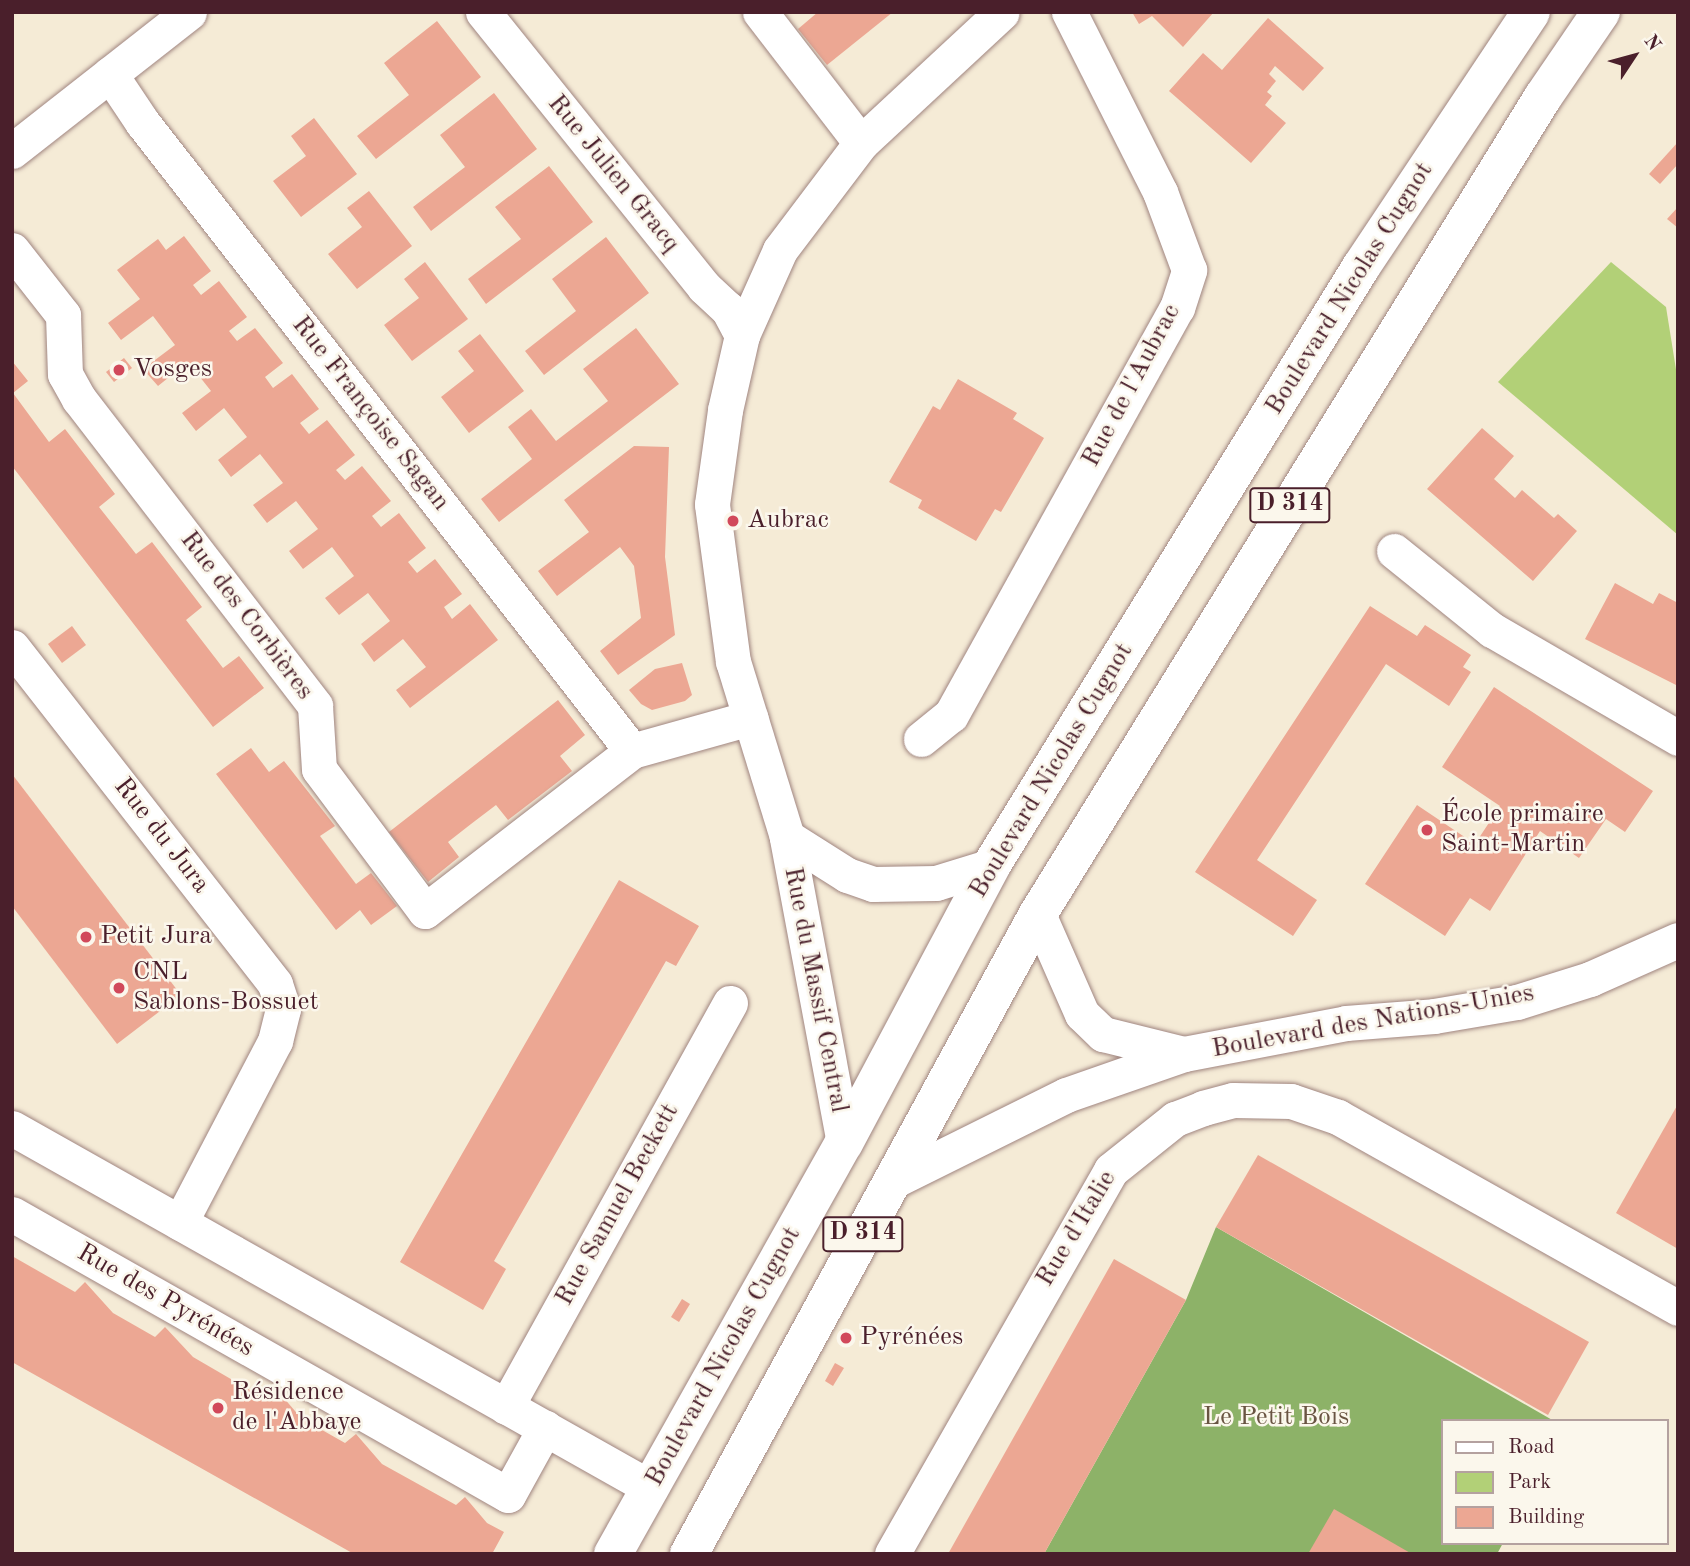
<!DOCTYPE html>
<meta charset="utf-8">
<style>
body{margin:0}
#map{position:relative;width:1690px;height:1566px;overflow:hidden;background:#f5ebd6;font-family:"Old Standard TT",serif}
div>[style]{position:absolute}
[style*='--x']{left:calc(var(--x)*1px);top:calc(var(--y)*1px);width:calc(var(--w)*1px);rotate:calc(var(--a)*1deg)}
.green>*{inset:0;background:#b2d077}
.forest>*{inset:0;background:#8db268}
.building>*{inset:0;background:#eca793}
.roads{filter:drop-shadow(0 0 2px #a08580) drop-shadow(0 0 2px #a08580)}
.street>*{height:35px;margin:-17.5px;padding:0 17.5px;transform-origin:17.5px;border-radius:17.5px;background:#fff}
.primary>*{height:38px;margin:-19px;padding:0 19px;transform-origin:19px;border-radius:19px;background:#fff}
.dots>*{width:19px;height:19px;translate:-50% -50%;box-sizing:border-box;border:4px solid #fbf7ec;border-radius:50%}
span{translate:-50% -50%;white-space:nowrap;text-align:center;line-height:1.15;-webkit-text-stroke:5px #fbf7ec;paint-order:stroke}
.shield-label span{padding:2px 5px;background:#fbf7ec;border:2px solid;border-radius:5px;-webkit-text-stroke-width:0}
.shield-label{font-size:24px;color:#4a1f2b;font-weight:700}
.street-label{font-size:26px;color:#4a1f2b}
.poi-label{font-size:26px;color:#4a1f2b}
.left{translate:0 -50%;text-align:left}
.park-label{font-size:26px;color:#695442}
.frame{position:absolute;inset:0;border:14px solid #4a1f2b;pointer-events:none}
.legend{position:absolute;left:1441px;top:1419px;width:228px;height:126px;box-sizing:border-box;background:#fbf7ec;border:2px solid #b4a19f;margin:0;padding:9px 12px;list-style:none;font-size:21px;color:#4a1f2b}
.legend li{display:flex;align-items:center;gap:14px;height:35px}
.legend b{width:35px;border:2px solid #b4a19f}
.north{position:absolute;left:1599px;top:21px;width:70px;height:70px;-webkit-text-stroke:5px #fbf7ec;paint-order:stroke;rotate:54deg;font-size:19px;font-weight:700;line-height:28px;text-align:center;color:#4a1f2b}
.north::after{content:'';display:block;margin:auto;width:24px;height:32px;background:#4a1f2b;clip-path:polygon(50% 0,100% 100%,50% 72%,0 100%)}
</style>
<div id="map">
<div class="green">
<div style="clip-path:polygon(1611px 262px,1666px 307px,1678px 382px,1678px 535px,1498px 382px)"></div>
</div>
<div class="forest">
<div style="clip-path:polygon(1216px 1227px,1554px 1421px,1443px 1421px,1443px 1543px,1503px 1543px,1497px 1554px,1044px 1554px,1186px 1300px)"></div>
</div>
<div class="building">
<div style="clip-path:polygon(818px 12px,893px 12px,827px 65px,798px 29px)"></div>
<div style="clip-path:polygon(1132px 12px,1214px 12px,1183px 47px,1152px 16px,1139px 24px)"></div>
<div style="clip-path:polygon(1268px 18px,1324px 68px,1303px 91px,1275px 66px,1269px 74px,1276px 81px,1267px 92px,1272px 96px,1265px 105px,1286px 123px,1251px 163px,1169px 91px,1203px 53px,1222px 70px)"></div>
<div style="clip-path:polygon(437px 21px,481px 77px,376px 159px,357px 136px,409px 95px,384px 63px)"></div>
<div style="clip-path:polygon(494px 93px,537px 149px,431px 231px,413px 207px,465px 167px,440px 135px)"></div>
<div style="clip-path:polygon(314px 118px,357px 174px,301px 217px,273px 181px,306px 156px,291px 136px)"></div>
<div style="clip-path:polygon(1678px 142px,1678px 164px,1660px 184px,1649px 174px)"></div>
<div style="clip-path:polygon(549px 166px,593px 222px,486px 304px,468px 279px,521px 239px,495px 207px)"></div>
<div style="clip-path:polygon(369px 191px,412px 246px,357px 289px,328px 254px,362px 227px,347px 208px)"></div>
<div style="clip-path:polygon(1678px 207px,1678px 228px,1667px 219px)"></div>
<div style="clip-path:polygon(184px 236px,211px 271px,193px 285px,201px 295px,219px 281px,247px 317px,229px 331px,237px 341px,255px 328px,283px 363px,265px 377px,273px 388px,292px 374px,319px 409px,300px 423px,309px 434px,327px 420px,355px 455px,336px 470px,345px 480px,362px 466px,391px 501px,372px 516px,381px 527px,399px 513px,426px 548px,408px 562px,417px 573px,435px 559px,462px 594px,444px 607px,452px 619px,470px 604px,498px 640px,410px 708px,396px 690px,426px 667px,403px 639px,374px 662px,361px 644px,390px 621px,368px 593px,339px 615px,325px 598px,354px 576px,332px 547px,303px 569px,289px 551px,318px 529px,296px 501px,267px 523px,253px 505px,283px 483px,260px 454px,231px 477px,218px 460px,247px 437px,224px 408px,196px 431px,182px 413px,211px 391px,188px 362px,158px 386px,143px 369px,175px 345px,153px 316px,121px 340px,108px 323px,140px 299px,117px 270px,158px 239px,166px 250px)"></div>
<div style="clip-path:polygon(606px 237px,649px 293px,544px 375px,525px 351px,576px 311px,552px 279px)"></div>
<div style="clip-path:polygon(425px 262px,468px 319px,412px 361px,384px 325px,419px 298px,404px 279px)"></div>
<div style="clip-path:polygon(636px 328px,679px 384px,499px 522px,481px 499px,532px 459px,508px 427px,531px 409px,556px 441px,608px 401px,583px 369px)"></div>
<div style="clip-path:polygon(480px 334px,524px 391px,469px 433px,441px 397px,474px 371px,458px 351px)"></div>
<div style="clip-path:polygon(124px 358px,132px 368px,114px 382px,106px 372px)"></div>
<div style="clip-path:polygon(12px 361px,28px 381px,13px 393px,49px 442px,65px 429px,115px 494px,99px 507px,118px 531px,136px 554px,152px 542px,202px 607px,186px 620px,223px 668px,239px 656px,264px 688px,213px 727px,12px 466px)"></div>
<div style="clip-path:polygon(958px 379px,1017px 413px,1013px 419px,1044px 438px,1001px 512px,995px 509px,976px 541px,918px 508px,922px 500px,889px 482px,933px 406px,940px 410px)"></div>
<div style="clip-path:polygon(1482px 428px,1514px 456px,1494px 479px,1515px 498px,1522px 490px,1554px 518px,1558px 514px,1577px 531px,1533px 581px,1427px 489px)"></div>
<div style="clip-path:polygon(634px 446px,669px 447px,665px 557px,675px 635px,618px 675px,600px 651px,641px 618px,634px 566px,620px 547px,557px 596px,538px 571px,589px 532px,564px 500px)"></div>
<div style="clip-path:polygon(1615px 583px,1653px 604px,1659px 593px,1678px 603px,1678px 686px,1585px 639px)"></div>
<div style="clip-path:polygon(1370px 606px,1417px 636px,1425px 625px,1471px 655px,1463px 667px,1471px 672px,1449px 706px,1386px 664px,1257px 860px,1317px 900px,1293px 936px,1195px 872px)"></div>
<div style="clip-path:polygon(72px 626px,86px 645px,62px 663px,48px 644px)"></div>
<div style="clip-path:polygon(682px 663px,692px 695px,685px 701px,652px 710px,641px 704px,629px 690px,655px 669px)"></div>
<div style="clip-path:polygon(1494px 687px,1653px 791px,1625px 832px,1606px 819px,1579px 858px,1540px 831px,1490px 911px,1470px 898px,1445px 936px,1365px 884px,1417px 805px,1475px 844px,1500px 806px,1442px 767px)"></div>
<div style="clip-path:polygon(558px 700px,585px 735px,560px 756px,572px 771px,508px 820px,496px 805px,471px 824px,448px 842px,459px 857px,428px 882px,389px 832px)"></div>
<div style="clip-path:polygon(251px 748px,269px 772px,284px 761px,335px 826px,320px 836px,356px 884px,371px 873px,397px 906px,371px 925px,360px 910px,336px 930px,216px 774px)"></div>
<div style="clip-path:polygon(12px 774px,181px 995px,117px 1044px,12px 906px)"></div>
<div style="clip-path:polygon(619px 880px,699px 926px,676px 966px,666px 961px,494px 1261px,506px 1269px,483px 1310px,400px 1262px)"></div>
<div style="clip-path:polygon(1678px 1104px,1678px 1249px,1616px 1213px)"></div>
<div style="clip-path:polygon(1258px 1155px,1589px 1342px,1548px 1415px,1216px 1227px)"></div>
<div style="clip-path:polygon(12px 1256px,75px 1292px,85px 1282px,113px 1313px,155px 1337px,165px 1327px,193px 1357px,248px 1389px,266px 1399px,277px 1390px,301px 1418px,345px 1443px,356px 1434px,382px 1464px,456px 1505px,465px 1497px,487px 1523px,504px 1532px,492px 1554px,354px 1554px,12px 1362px)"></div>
<div style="clip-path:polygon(1114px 1259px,1186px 1300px,1044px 1554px,948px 1554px)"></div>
<div style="clip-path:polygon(682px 1299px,690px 1304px,679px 1322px,671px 1317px)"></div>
<div style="clip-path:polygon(835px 1363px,844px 1368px,833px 1386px,825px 1381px)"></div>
<div style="clip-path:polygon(1334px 1509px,1412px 1554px,1308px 1554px)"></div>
</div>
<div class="roads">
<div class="street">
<div style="--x:483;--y:12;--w:353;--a:51.2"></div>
<div style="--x:704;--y:287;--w:33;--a:43"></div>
<div style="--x:728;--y:309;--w:30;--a:62"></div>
<div style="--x:760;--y:12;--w:165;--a:52.4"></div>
<div style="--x:110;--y:74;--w:58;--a:56.3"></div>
<div style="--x:142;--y:122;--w:797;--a:52.08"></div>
<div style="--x:12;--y:151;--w:225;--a:-38.1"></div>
<div style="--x:12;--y:250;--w:83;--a:51.9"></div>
<div style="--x:63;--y:315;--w:59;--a:88.1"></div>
<div style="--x:65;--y:374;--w:29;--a:61"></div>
<div style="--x:79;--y:399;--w:387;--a:52.4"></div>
<div style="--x:315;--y:706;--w:63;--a:86.4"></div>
<div style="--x:319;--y:769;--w:177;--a:53.3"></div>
<div style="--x:425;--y:911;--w:262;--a:-37.7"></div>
<div style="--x:632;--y:751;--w:123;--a:-15.6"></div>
<div style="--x:1394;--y:551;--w:126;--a:38.9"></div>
<div style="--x:1492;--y:630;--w:215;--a:30.1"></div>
<div style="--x:12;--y:647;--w:427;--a:52"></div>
<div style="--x:275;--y:984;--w:26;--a:72"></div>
<div style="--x:283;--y:1009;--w:33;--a:104"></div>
<div style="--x:275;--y:1041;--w:205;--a:117.6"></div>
<div style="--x:921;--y:739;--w:38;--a:-39"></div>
<div style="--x:951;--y:715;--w:466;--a:-61"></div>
<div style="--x:1177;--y:308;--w:40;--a:-72"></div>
<div style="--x:1189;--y:270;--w:83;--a:-110.4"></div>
<div style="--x:1160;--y:192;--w:202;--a:-116.8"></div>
<div style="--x:787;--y:837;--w:71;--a:32.3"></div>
<div style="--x:847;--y:875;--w:28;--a:19"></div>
<div style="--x:873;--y:884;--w:63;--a:-0.9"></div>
<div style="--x:936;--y:883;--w:58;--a:-17.2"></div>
<div style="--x:1038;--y:914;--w:109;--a:66.3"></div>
<div style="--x:1082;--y:1014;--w:29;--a:44"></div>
<div style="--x:1103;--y:1034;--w:83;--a:13.9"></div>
<div style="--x:12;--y:1128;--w:733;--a:29.4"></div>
<div style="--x:844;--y:1143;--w:311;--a:-100.6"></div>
<div style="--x:787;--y:837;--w:183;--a:-107.1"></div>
<div style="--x:733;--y:662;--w:159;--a:-97.6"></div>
<div style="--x:712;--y:504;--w:95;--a:-82.1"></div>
<div style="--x:725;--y:410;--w:77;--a:-77.2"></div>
<div style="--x:742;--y:335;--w:93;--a:-65.9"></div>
<div style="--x:780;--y:250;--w:134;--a:-52.9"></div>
<div style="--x:861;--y:143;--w:192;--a:-42.9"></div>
<div style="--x:891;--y:1182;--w:195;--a:-26.4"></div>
<div style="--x:1066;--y:1095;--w:125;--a:-19.2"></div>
<div style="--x:1184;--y:1054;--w:165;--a:-10.8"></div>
<div style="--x:1346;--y:1023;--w:88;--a:-4.5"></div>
<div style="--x:1434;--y:1016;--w:84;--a:-9.6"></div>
<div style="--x:1517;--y:1002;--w:77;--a:-17.5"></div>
<div style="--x:1590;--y:979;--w:96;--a:-23.9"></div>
<div style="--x:12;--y:1214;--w:570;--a:29.53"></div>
<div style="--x:508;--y:1495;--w:77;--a:-61.1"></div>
<div style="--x:506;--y:1407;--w:462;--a:-61"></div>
<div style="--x:892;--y:1554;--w:442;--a:-60.3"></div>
<div style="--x:1111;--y:1170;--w:82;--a:-38.6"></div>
<div style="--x:1175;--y:1119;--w:30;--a:-21"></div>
<div style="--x:1203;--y:1108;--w:31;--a:-15"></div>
<div style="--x:1233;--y:1100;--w:58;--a:1"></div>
<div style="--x:1291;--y:1101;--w:50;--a:18.8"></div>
<div style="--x:1338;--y:1117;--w:390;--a:29.3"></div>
</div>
<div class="primary">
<div style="--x:613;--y:1554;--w:471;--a:-60.7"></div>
<div style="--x:844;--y:1143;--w:314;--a:-62"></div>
<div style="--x:991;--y:866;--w:704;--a:-58.3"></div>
<div style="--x:1361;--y:267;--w:306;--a:-56.3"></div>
<div style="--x:689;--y:1554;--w:729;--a:-61.4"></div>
<div style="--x:1038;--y:914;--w:960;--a:-58.28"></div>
<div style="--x:1543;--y:97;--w:103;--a:-55.7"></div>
</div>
</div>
<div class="dots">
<div style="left:119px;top:370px;background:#d1495b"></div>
<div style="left:733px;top:521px;background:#d1495b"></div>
<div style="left:1427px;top:830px;background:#d1495b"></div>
<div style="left:86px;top:937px;background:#d1495b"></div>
<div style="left:119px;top:988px;background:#d1495b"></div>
<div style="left:846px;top:1338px;background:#d1495b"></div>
<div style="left:218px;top:1408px;background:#d1495b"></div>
</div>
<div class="shield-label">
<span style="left:1290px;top:505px">D 314</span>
<span style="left:863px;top:1234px">D 314</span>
</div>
<div class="street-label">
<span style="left:613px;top:174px;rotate:51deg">Rue Julien Gracq</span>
<span style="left:1350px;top:289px;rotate:-58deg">Boulevard Nicolas Cugnot</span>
<span style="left:1132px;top:386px;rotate:-62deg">Rue de l'Aubrac</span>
<span style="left:370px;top:414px;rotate:52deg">Rue Françoise Sagan</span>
<span style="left:246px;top:616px;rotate:53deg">Rue des Corbières</span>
<span style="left:1052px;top:771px;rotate:-59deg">Boulevard Nicolas Cugnot</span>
<span style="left:161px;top:836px;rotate:52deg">Rue du Jura</span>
<span style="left:815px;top:990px;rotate:79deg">Rue du Massif Central</span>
<span style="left:1373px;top:1022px;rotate:-10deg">Boulevard des Nations-Unies</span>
<span style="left:618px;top:1205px;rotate:-61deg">Rue Samuel Beckett</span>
<span style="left:1077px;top:1229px;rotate:-59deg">Rue d'Italie</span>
<span style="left:165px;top:1301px;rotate:30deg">Rue des Pyrénées</span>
<span style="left:724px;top:1357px;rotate:-61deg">Boulevard Nicolas Cugnot</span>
</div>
<div class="poi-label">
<span class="left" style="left:133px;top:370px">Vosges</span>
<span class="left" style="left:747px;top:521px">Aubrac</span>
<span class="left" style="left:1441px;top:830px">École primaire<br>Saint-Martin</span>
<span class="left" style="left:100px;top:937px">Petit Jura</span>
<span class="left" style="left:133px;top:988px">CNL<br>Sablons-Bossuet</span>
<span class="left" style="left:860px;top:1338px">Pyrénées</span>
<span class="left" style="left:232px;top:1408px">Résidence<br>de l'Abbaye</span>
</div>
<div class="park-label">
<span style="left:1276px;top:1418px">Le Petit Bois</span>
</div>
<div class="frame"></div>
<ul class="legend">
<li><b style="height:9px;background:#fff"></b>Road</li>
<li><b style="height:19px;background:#b2d077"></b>Park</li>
<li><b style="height:19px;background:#eca793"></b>Building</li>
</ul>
<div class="north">N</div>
</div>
